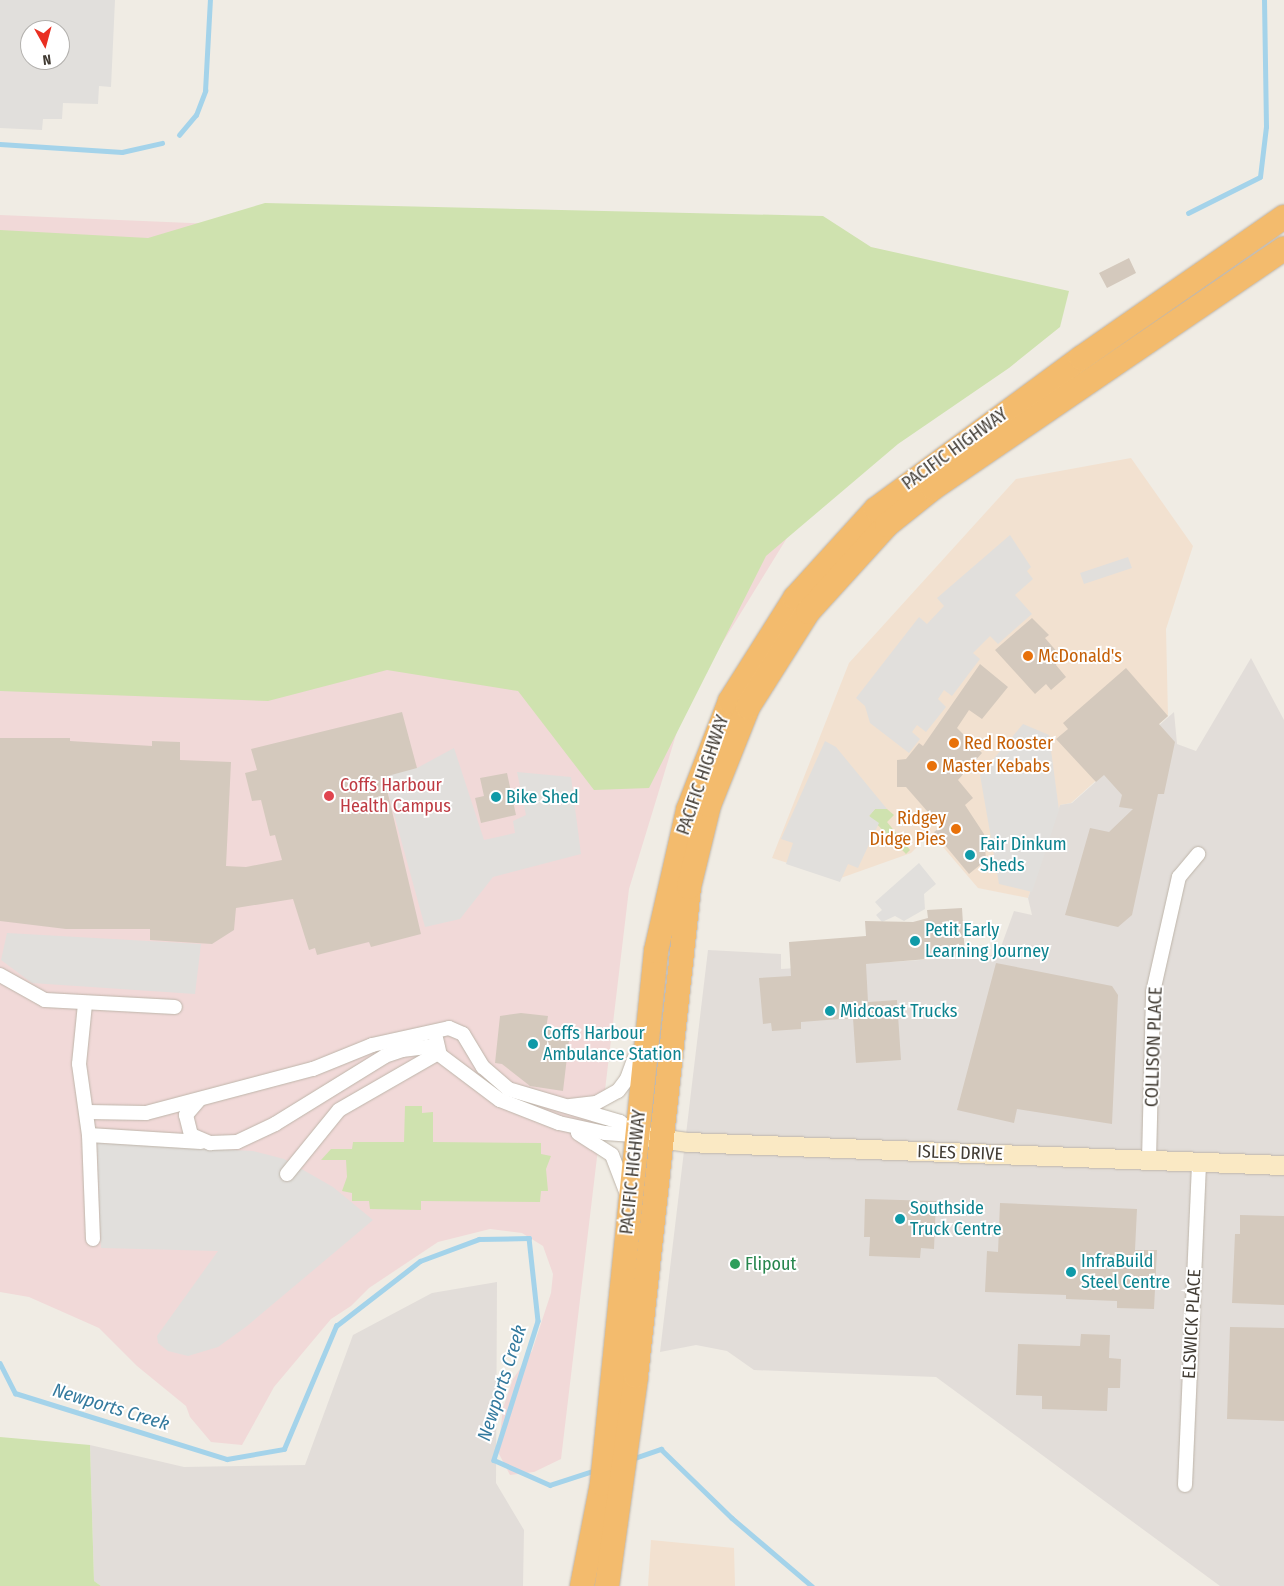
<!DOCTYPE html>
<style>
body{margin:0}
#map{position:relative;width:1284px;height:1586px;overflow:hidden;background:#f0ece4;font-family:"Fira Sans Condensed",sans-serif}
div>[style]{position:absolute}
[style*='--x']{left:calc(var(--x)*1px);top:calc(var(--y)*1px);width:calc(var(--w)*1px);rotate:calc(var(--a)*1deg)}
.commercial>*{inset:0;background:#f2e1d0}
.industrial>*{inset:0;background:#e2ddd9}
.medical>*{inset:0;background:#f1d9d8}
.green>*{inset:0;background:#cfe2af}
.parking>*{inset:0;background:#e1dfdc}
.stream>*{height:4.5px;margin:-2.25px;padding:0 2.25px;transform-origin:2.25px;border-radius:2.25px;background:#a4d3ea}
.building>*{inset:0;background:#d4c9bd}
.roads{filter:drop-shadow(0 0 1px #beb5aa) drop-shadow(0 0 1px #beb5aa)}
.street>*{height:14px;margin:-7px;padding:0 7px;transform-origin:7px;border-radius:7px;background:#fff}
.secondary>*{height:19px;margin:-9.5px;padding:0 9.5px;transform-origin:9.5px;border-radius:9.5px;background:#fae9c4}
.highway>*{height:24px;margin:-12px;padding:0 12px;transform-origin:12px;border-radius:12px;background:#f3bb6d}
.dots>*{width:14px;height:14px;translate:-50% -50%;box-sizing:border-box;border:2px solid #fff;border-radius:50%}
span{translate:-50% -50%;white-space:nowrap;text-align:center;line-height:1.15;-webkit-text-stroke:4px #fff;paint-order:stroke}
.street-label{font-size:18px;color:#423c34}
.food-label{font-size:18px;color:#c56008}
.left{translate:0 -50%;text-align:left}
.right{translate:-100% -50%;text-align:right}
.health-label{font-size:18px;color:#be3a42}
.culture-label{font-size:18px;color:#0d838f}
.leisure-label{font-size:18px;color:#27864d}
.water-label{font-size:19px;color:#347a9e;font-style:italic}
.north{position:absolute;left:20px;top:20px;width:50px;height:50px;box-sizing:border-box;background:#fff;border:1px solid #b3b1ae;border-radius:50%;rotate:173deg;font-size:14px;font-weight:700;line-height:20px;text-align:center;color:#423c34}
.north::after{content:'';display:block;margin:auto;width:18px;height:22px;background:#e92f22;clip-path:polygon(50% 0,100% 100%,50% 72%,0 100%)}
</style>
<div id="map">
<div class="commercial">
<div style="clip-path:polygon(1131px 458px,1193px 546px,1166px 629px,1168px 716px,1071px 803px,1060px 805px,1028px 898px,978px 888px,931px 833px,911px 853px,838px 879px,772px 858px,849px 663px,1016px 479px)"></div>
<div style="clip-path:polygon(651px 1540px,734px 1548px,735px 1586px,648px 1586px)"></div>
</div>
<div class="industrial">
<div style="clip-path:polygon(1251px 658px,1284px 720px,1284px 1586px,1220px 1586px,936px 1377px,754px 1370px,727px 1351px,696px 1345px,660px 1352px,708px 950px,781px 954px,781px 969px,998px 955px,1014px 911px,1032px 915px,1028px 898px,1060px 805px,1072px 803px,1174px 712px,1177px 744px,1196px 751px)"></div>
<div style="clip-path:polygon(497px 1282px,496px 1483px,524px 1530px,523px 1586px,101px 1586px,94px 1581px,90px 1445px,184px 1467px,305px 1465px,353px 1335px,432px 1293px)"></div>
</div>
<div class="medical">
<div style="clip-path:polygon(0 215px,813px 249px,798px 520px,686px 702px,629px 889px,561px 1459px,534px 1472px,510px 1475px,498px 1452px,503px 1408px,513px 1379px,532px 1351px,551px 1293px,553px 1274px,543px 1246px,522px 1233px,490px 1229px,438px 1242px,369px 1288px,351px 1306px,331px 1319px,274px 1387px,242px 1445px,211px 1442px,190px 1417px,186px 1406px,137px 1366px,99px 1328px,29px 1297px,0 1292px)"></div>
</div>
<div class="green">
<div style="clip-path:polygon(265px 203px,823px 216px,871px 247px,1069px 291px,1060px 327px,1009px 368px,898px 444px,766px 556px,649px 788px,594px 790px,518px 691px,387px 670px,268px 701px,0 691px,0 230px,148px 238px)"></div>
<div style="clip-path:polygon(875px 809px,887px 809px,894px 815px,887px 822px,910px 850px,906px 854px,869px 816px)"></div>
<div style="clip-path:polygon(405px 1106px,422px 1106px,422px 1113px,433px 1112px,433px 1142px,541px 1143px,541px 1154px,551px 1156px,546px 1169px,548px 1191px,541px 1191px,540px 1202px,421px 1201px,421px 1210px,370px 1209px,369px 1201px,352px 1201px,352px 1193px,342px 1191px,347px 1177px,346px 1160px,321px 1160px,331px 1149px,352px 1149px,353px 1142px,404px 1142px)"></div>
<div style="clip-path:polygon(0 1437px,90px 1445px,94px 1581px,101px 1586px,0 1586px)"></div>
</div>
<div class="parking">
<div style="clip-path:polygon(evenodd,0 0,115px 0,111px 87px,99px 86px,98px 104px,63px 103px,62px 119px,43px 119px,42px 130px,0 128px,0 0,30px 30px,60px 30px,60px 60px,30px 60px,30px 30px)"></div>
<div style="clip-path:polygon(1010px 535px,1031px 567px,1027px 571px,1033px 579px,1015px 595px,1032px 614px,998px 644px,990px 636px,973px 653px,980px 659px,952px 696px,944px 690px,938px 699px,946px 707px,926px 732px,917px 725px,912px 732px,920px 739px,909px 753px,870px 723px,865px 706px,856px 698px,919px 617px,927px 624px,944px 606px,937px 598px)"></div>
<div style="clip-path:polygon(1128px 557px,1132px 568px,1084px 584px,1080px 573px)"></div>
<div style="clip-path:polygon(1023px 724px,1049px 735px,1059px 810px,1032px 892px,999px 884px,980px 775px)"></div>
<div style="clip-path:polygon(825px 741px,836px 747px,887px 809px,875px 809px,869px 816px,879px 823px,858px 868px,848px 864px,840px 882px,786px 864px,793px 843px,781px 839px)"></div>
<div style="clip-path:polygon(454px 748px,484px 840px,515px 833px,513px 821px,526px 815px,517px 772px,571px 777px,581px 854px,493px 877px,460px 919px,425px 927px,389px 796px,387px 770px,417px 768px)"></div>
<div style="clip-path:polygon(919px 863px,936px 884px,924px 894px,925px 909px,904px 921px,895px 916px,882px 922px,876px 915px,882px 910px,875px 902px)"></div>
<div style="clip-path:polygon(7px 933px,201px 944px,195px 994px,32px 983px,1px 960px)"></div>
<div style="clip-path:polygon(97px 1143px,253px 1151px,284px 1159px,333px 1187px,373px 1220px,247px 1326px,218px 1347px,188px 1356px,168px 1351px,158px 1343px,157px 1336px,218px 1251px,101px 1248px)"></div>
</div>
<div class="stream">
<div style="--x:179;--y:135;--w:26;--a:-50"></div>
<div style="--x:196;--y:115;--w:26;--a:-69"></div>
<div style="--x:205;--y:91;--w:91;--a:-86.9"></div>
<div style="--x:0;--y:144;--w:122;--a:3.8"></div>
<div style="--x:122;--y:152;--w:41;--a:-12.7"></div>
<div style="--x:1188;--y:213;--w:80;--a:-26.6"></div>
<div style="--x:1260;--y:177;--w:50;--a:-83.2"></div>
<div style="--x:1266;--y:127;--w:127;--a:-90.9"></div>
<div style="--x:0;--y:1363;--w:34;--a:63"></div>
<div style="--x:15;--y:1393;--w:222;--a:17.3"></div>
<div style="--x:227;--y:1459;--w:58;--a:-10"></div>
<div style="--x:284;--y:1449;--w:134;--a:-67.1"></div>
<div style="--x:336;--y:1326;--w:106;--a:-37.7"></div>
<div style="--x:420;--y:1261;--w:63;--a:-20.4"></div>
<div style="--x:479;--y:1239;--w:50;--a:-1.1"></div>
<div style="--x:529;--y:1238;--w:83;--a:83.8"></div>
<div style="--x:538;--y:1321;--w:146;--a:107.6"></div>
<div style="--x:494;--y:1460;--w:61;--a:24.1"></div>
<div style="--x:550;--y:1485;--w:48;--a:-18.1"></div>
<div style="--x:632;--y:1459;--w:31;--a:-19"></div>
<div style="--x:661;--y:1449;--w:99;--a:44.2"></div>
<div style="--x:732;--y:1518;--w:105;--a:40.4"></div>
</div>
<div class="building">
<div style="clip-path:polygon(1129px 258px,1136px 273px,1107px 288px,1099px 273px)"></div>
<div style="clip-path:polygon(1032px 618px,1049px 635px,1045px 638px,1059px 654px,1056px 665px,1066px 677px,1051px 690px,1046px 684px,1035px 694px,995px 650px)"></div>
<div style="clip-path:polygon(980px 664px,1008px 687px,982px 719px,969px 710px,957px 728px,982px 753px,958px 780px,973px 798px,965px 805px,984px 834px,986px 860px,969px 874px,934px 832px,941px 827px,906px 787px,897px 787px,897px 760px,906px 759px,919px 743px,923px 746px)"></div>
<div style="clip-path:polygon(1126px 668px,1168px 716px,1159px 724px,1175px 742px,1164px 794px,1158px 794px,1132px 915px,1118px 927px,1065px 915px,1090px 828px,1109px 832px,1133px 809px,1119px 807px,1122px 795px,1104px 775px,1096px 782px,1056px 739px,1068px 729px,1063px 723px)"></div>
<div style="clip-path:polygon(402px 712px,417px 768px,384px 777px,421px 934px,371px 947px,369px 942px,317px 955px,315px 948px,309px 950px,293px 899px,236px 908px,234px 930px,212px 944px,150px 940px,150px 929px,66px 929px,0 921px,0 738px,70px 738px,70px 741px,152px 746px,152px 741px,180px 742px,180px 760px,231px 762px,226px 866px,246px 867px,282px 860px,275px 835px,270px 836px,261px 800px,252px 801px,245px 773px,257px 770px,251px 749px)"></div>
<div style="clip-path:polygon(507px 773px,516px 815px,481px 823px,475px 798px,484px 796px,480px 778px)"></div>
<div style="clip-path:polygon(962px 908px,965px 956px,866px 964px,868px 1002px,897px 1000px,901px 1060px,856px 1063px,853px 1018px,801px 1022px,801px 1029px,772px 1031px,771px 1023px,763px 1024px,759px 978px,791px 976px,789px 942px,866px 936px,865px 921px,913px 922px,928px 918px,927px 910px)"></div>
<div style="clip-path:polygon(996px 963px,1112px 986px,1118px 995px,1112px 1124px,1017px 1109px,1014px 1123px,957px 1110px)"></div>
<div style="clip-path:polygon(521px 1013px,548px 1016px,546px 1029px,570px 1032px,563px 1091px,530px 1086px,502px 1064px,495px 1063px,500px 1016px)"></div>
<div style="clip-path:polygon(865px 1199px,936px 1201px,934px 1249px,921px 1248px,920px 1258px,869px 1256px,870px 1237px,864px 1237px)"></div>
<div style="clip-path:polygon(1000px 1203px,1137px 1209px,1135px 1250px,1157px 1250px,1154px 1309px,1117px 1308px,1117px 1301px,1066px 1299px,1066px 1295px,985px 1292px,987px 1251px,998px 1252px)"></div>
<div style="clip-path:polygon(1240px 1215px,1284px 1216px,1284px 1305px,1232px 1303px,1235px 1234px,1240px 1234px)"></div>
<div style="clip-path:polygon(1230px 1327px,1284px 1328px,1284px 1421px,1227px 1419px)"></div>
<div style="clip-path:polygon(1081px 1334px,1110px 1335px,1109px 1358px,1121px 1359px,1120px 1388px,1108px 1388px,1107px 1411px,1042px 1409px,1042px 1396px,1016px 1395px,1018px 1344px,1080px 1346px)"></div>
</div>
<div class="roads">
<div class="street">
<div style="--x:0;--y:975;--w:51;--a:29.1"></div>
<div style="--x:45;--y:1000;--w:130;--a:3.1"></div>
<div style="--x:85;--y:1004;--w:60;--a:95.7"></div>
<div style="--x:79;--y:1064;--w:72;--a:82"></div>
<div style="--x:89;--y:1135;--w:104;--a:87.8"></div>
<div style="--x:436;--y:1038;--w:17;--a:77"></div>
<div style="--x:440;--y:1055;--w:75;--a:36.9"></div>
<div style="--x:500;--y:1100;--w:63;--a:21.3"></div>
<div style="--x:559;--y:1123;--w:47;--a:12.3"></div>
<div style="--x:605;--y:1133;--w:32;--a:4"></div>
<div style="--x:199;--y:1100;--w:20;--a:131"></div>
<div style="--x:186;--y:1115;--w:21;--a:76"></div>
<div style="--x:191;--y:1135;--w:21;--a:23"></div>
<div style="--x:210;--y:1143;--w:27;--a:-2"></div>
<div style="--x:237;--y:1142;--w:42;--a:-25.3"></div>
<div style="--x:275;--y:1124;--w:129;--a:-31.7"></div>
<div style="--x:385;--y:1056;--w:18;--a:-19"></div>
<div style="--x:402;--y:1050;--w:33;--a:-7"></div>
<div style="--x:570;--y:1106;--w:26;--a:-7"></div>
<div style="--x:596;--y:1103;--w:25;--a:-29"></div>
<div style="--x:618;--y:1091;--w:15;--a:-53"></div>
<div style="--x:627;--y:1079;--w:29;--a:-70"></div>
<div style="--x:88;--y:1112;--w:58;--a:1"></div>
<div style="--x:146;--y:1113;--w:173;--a:-14.8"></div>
<div style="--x:313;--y:1069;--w:64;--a:-22.1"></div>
<div style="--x:372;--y:1045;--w:79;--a:-12.4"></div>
<div style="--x:449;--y:1028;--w:15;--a:23"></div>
<div style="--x:463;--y:1034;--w:39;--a:59"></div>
<div style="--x:483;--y:1067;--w:33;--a:41"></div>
<div style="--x:508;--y:1089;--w:117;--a:16.4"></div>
<div style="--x:620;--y:1122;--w:21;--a:37"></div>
<div style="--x:578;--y:1133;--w:40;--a:32.9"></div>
<div style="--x:612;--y:1155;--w:42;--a:69"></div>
<div style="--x:89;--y:1135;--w:112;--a:3.6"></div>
<div style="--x:1149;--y:1160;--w:168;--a:-88.6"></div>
<div style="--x:1153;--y:992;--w:118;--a:-77.3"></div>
<div style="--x:1179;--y:877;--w:30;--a:-50"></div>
<div style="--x:287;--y:1174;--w:82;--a:-50.9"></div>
<div style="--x:339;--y:1110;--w:114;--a:-29.9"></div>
<div style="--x:1185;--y:1485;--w:322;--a:-87.5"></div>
</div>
<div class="secondary">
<div style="--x:637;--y:1135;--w:50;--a:8"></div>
<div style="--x:687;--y:1142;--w:597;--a:2.21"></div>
</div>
<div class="highway">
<div style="--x:582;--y:1586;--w:104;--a:-78.9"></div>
<div style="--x:602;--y:1484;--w:536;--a:-84.21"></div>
<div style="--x:656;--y:951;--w:145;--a:-77.2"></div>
<div style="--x:688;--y:810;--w:117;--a:-68.9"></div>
<div style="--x:730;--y:701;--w:122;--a:-57.7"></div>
<div style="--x:795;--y:598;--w:120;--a:-47.7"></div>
<div style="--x:876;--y:509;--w:255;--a:-36.4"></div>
<div style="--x:1081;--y:358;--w:247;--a:-34.8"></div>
<div style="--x:607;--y:1586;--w:212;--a:-82.1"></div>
<div style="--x:636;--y:1376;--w:492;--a:-83.8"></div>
<div style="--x:689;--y:887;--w:84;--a:-76.3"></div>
<div style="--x:709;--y:805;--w:105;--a:-68.3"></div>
<div style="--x:748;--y:707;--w:112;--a:-57.7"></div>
<div style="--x:808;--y:612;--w:118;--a:-47.8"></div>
<div style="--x:887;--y:525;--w:59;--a:-38.8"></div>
<div style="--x:933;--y:488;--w:425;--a:-34.3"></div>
</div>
</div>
<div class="dots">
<div style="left:1028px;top:656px;background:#e8710a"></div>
<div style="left:954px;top:743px;background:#e8710a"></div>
<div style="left:932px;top:766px;background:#e8710a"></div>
<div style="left:329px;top:796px;background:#e0444e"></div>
<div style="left:496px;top:797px;background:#0f9aa8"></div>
<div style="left:956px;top:829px;background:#e8710a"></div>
<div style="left:970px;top:855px;background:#0f9aa8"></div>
<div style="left:915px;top:941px;background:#0f9aa8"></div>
<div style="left:830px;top:1011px;background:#0f9aa8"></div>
<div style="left:533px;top:1044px;background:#0f9aa8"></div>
<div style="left:900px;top:1219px;background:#0f9aa8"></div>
<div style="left:735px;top:1264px;background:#2e9e5b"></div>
<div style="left:1071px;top:1272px;background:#0f9aa8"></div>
</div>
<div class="street-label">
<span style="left:955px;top:449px;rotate:-36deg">PACIFIC HIGHWAY</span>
<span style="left:703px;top:775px;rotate:-71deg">PACIFIC HIGHWAY</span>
<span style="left:1154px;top:1047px;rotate:-88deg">COLLISON PLACE</span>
<span style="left:960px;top:1153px;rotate:2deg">ISLES DRIVE</span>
<span style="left:633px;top:1172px;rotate:-84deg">PACIFIC HIGHWAY</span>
<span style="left:1192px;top:1324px;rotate:-87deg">ELSWICK PLACE</span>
</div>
<div class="food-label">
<span class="left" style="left:1038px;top:656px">McDonald's</span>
<span class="left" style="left:964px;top:743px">Red Rooster</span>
<span class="left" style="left:942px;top:766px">Master Kebabs</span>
<span class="right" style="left:946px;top:829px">Ridgey<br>Didge Pies</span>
</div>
<div class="health-label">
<span class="left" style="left:340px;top:796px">Coffs Harbour<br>Health Campus</span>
</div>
<div class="culture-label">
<span class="left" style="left:506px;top:797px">Bike Shed</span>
<span class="left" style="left:980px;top:855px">Fair Dinkum<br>Sheds</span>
<span class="left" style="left:925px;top:941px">Petit Early<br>Learning Journey</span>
<span class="left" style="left:840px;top:1011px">Midcoast Trucks</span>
<span class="left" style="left:543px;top:1044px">Coffs Harbour<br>Ambulance Station</span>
<span class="left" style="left:910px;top:1219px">Southside<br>Truck Centre</span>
<span class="left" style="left:1081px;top:1272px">InfraBuild<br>Steel Centre</span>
</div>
<div class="leisure-label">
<span class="left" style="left:745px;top:1264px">Flipout</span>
</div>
<div class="water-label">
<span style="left:502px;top:1383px;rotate:-72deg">Newports Creek</span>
<span style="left:111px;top:1407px;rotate:17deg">Newports Creek</span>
</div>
<div class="north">N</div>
</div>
